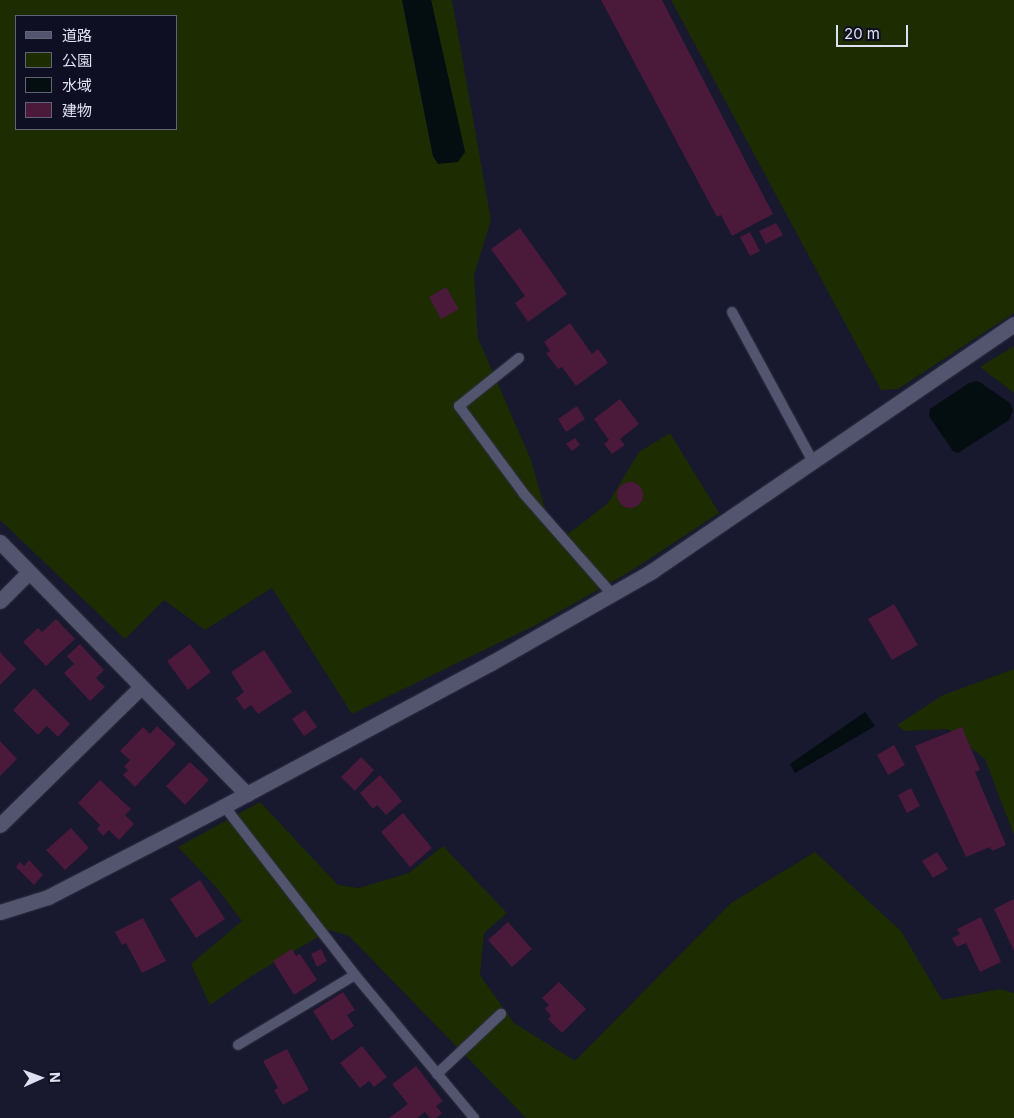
<!DOCTYPE html>
<meta charset="utf-8">
<style>
body{margin:0}
#map{position:relative;width:1014px;height:1118px;overflow:hidden;background:#18182e;font-family:Inter,"Noto Sans JP",sans-serif}
div>[style]{position:absolute}
[style*='--x']{left:calc(var(--x)*1px);top:calc(var(--y)*1px);width:calc(var(--w)*1px);rotate:calc(var(--a)*1deg)}
.green>*{inset:0;background:#1d2c01}
.water>*{inset:0;background:#040e10}
.building>*{inset:0;background:#4b193a}
.round{border-radius:50%}
.roads{filter:drop-shadow(0 0 1px #313042) drop-shadow(0 0 1px #313042)}
.service>*{height:10px;margin:-5px;padding:0 5px;transform-origin:5px;border-radius:5px;background:#53556f}
.minor>*{height:15px;margin:-7.5px;padding:0 7.5px;transform-origin:7.5px;border-radius:7.5px;background:#53556f}
.tertiary>*{height:15px;margin:-7.5px;padding:0 7.5px;transform-origin:7.5px;border-radius:7.5px;background:#53556f}
span{translate:-50% -50%;white-space:nowrap;text-align:center;line-height:1.15;-webkit-text-stroke:4px #0f0f24;paint-order:stroke}
.legend{position:absolute;left:15px;top:15px;width:162px;height:115px;box-sizing:border-box;background:#0f0f24;border:1px solid #626376;margin:0;padding:6px 9px;list-style:none;font-size:15px;color:#dfe1f0}
.legend li{display:flex;align-items:center;gap:10px;height:25px}
.legend b{width:25px;border:1px solid #626376}
.north{position:absolute;left:15px;top:1053px;width:50px;height:50px;-webkit-text-stroke:4px #0f0f24;paint-order:stroke;rotate:88deg;font-size:14px;font-weight:700;line-height:20px;text-align:center;color:#dfe1f0}
.north::after{content:'';display:block;margin:auto;width:18px;height:22px;background:#dfe1f0;clip-path:polygon(50% 0,100% 100%,50% 72%,0 100%)}
.scale{position:absolute;left:836px;top:25px;width:72px;height:22px;box-sizing:border-box;border:2px solid #dfe1f0;border-top:0;padding-left:6px;font-size:15px;line-height:18px;white-space:nowrap;color:#dfe1f0;-webkit-text-stroke:4px #0f0f24;paint-order:stroke}
</style>
<div id="map">
<div class="green">
<div style="clip-path:polygon(evenodd,0 0,402px 0,433px 156px,438px 164px,465px 152px,431px 0,452px 0,491px 220px,474px 275px,478px 338px,531px 460px,547px 516px,568px 534px,608px 503px,639px 452px,670px 433px,719px 513px,631px 571px,536px 625px,352px 714px,272px 588px,205px 630px,164px 600px,125px 639px,0 520px,0 0,16px 16px,176px 16px,176px 129px,16px 129px,16px 16px)"></div>
<div style="clip-path:polygon(671px 0,1014px 0,1014px 313px,898px 389px,881px 390px)"></div>
<div style="clip-path:polygon(1014px 346px,1014px 393px,980px 367px)"></div>
<div style="clip-path:polygon(1014px 669px,1014px 835px,985px 759px,948px 729px,904px 731px,897px 725px,943px 695px)"></div>
<div style="clip-path:polygon(260px 802px,338px 885px,359px 888px,409px 873px,443px 846px,507px 913px,484px 933px,480px 975px,514px 1023px,575px 1061px,731px 903px,815px 852px,901px 931px,942px 1000px,1000px 989px,1014px 993px,1014px 1118px,526px 1118px,349px 936px,330px 930px,253px 975px,210px 1005px,191px 964px,242px 921px,217px 888px,178px 847px)"></div>
</div>
<div class="water">
<div style="clip-path:polygon(402px 0,431px 0,465px 152px,458px 162px,438px 164px,433px 156px)"></div>
<div style="clip-path:polygon(978px 381px,1010px 403px,1013px 410px,1009px 420px,958px 453px,953px 451px,929px 416px,930px 409px,969px 383px)"></div>
<div style="clip-path:polygon(865px 712px,875px 726px,795px 773px,790px 764px)"></div>
</div>
<div class="building">
<div style="clip-path:polygon(601px 0,662px 0,773px 214px,732px 236px,721px 215px,717px 217px)"></div>
<div style="clip-path:polygon(776px 223px,783px 235px,766px 244px,759px 231px)"></div>
<div style="clip-path:polygon(520px 228px,567px 294px,528px 322px,515px 303px,525px 296px,491px 249px)"></div>
<div style="clip-path:polygon(750px 232px,760px 251px,750px 256px,740px 237px)"></div>
<div style="clip-path:polygon(446px 287px,459px 309px,441px 319px,429px 297px)"></div>
<div style="clip-path:polygon(570px 323px,592px 354px,598px 349px,608px 363px,576px 386px,562px 367px,558px 369px,546px 353px,550px 351px,544px 342px)"></div>
<div style="clip-path:polygon(620px 399px,639px 424px,620px 439px,625px 445px,612px 454px,604px 444px,609px 440px,594px 419px)"></div>
<div style="clip-path:polygon(577px 406px,585px 419px,566px 432px,558px 419px)"></div>
<div style="clip-path:polygon(575px 438px,580px 445px,572px 451px,566px 444px)"></div>
<div class="round" style="left:617px;top:482px;width:26px;height:26px"></div>
<div style="clip-path:polygon(894px 604px,918px 645px,892px 660px,868px 619px)"></div>
<div style="clip-path:polygon(56px 619px,75px 639px,46px 666px,23px 642px,38px 628px,42px 632px)"></div>
<div style="clip-path:polygon(80px 644px,104px 670px,96px 678px,105px 687px,90px 701px,64px 673px,74px 664px,67px 656px)"></div>
<div style="clip-path:polygon(190px 644px,211px 672px,188px 690px,167px 661px)"></div>
<div style="clip-path:polygon(264px 650px,292px 692px,258px 714px,251px 705px,244px 710px,236px 698px,244px 692px,231px 672px)"></div>
<div style="clip-path:polygon(0 652px,16px 669px,0 685px)"></div>
<div style="clip-path:polygon(34px 688px,70px 724px,58px 737px,47px 726px,38px 735px,13px 710px)"></div>
<div style="clip-path:polygon(305px 710px,317px 727px,304px 736px,292px 719px)"></div>
<div style="clip-path:polygon(157px 726px,176px 744px,135px 787px,123px 775px,128px 770px,124px 767px,130px 760px,120px 751px,143px 727px,150px 734px)"></div>
<div style="clip-path:polygon(962px 727px,980px 770px,975px 772px,1006px 845px,992px 851px,990px 847px,966px 857px,915px 746px)"></div>
<div style="clip-path:polygon(0 741px,17px 759px,0 776px)"></div>
<div style="clip-path:polygon(894px 745px,905px 765px,888px 775px,877px 755px)"></div>
<div style="clip-path:polygon(361px 757px,374px 770px,355px 791px,341px 777px)"></div>
<div style="clip-path:polygon(190px 762px,209px 780px,185px 805px,166px 786px)"></div>
<div style="clip-path:polygon(380px 775px,402px 801px,386px 815px,377px 805px,373px 809px,360px 793px)"></div>
<div style="clip-path:polygon(100px 780px,131px 809px,125px 815px,134px 824px,119px 840px,109px 830px,103px 836px,97px 829px,100px 825px,78px 803px)"></div>
<div style="clip-path:polygon(911px 788px,920px 806px,907px 813px,898px 795px)"></div>
<div style="clip-path:polygon(403px 813px,432px 848px,410px 867px,381px 832px)"></div>
<div style="clip-path:polygon(71px 828px,89px 848px,65px 870px,46px 850px)"></div>
<div style="clip-path:polygon(937px 852px,948px 869px,933px 878px,922px 861px)"></div>
<div style="clip-path:polygon(29px 860px,43px 875px,34px 885px,16px 867px,20px 862px,24px 866px)"></div>
<div style="clip-path:polygon(200px 880px,225px 919px,196px 938px,170px 899px)"></div>
<div style="clip-path:polygon(1014px 899px,1014px 951px,994px 909px)"></div>
<div style="clip-path:polygon(981px 917px,1001px 962px,980px 972px,966px 943px,957px 947px,952px 938px,960px 934px,957px 929px)"></div>
<div style="clip-path:polygon(143px 918px,166px 961px,142px 973px,126px 943px,122px 945px,115px 932px)"></div>
<div style="clip-path:polygon(508px 922px,532px 949px,512px 967px,488px 940px)"></div>
<div style="clip-path:polygon(292px 949px,296px 956px,300px 954px,317px 980px,294px 995px,273px 961px)"></div>
<div style="clip-path:polygon(321px 949px,327px 961px,317px 967px,311px 954px)"></div>
<div style="clip-path:polygon(559px 982px,586px 1009px,562px 1033px,548px 1019px,551px 1016px,545px 1009px,549px 1005px,542px 998px)"></div>
<div style="clip-path:polygon(343px 992px,355px 1010px,347px 1015px,354px 1026px,332px 1041px,313px 1011px)"></div>
<div style="clip-path:polygon(362px 1046px,387px 1077px,374px 1087px,369px 1081px,360px 1088px,340px 1063px)"></div>
<div style="clip-path:polygon(287px 1049px,309px 1090px,283px 1105px,274px 1090px,278px 1088px,263px 1061px)"></div>
<div style="clip-path:polygon(416px 1066px,443px 1101px,436px 1106px,442px 1113px,436px 1118px,430px 1118px,425px 1112px,417px 1118px,389px 1118px,408px 1104px,392px 1084px)"></div>
</div>
<div class="roads">
<div class="service">
<div style="--x:732;--y:312;--w:170;--a:61.6"></div>
<div style="--x:519;--y:358;--w:77;--a:141.3"></div>
<div style="--x:459;--y:406;--w:109;--a:53.5"></div>
<div style="--x:524;--y:494;--w:133;--a:48.7"></div>
<div style="--x:224;--y:806;--w:214;--a:52.2"></div>
<div style="--x:355;--y:975;--w:186;--a:50.2"></div>
<div style="--x:238;--y:1045;--w:136;--a:-30.9"></div>
<div style="--x:437;--y:1074;--w:88;--a:-43.2"></div>
</div>
<div class="minor">
<div style="--x:0;--y:542;--w:353;--a:45.6"></div>
<div style="--x:0;--y:601;--w:41;--a:-45"></div>
<div style="--x:0;--y:825;--w:197;--a:-44.4"></div>
</div>
<div class="tertiary">
<div style="--x:0;--y:912;--w:50;--a:-17.4"></div>
<div style="--x:48;--y:897;--w:198;--a:-27.3"></div>
<div style="--x:224;--y:806;--w:303;--a:-28.2"></div>
<div style="--x:491;--y:663;--w:185;--a:-29.7"></div>
<div style="--x:652;--y:571;--w:438;--a:-34.3"></div>
</div>
</div>
<ul class="legend">
<li><b style="height:6px;background:#53556f"></b>道路</li>
<li><b style="height:14px;background:#1d2c01"></b>公園</li>
<li><b style="height:14px;background:#040e10"></b>水域</li>
<li><b style="height:14px;background:#4b193a"></b>建物</li>
</ul>
<div class="north">N</div>
<div class="scale">20 m</div>
</div>
